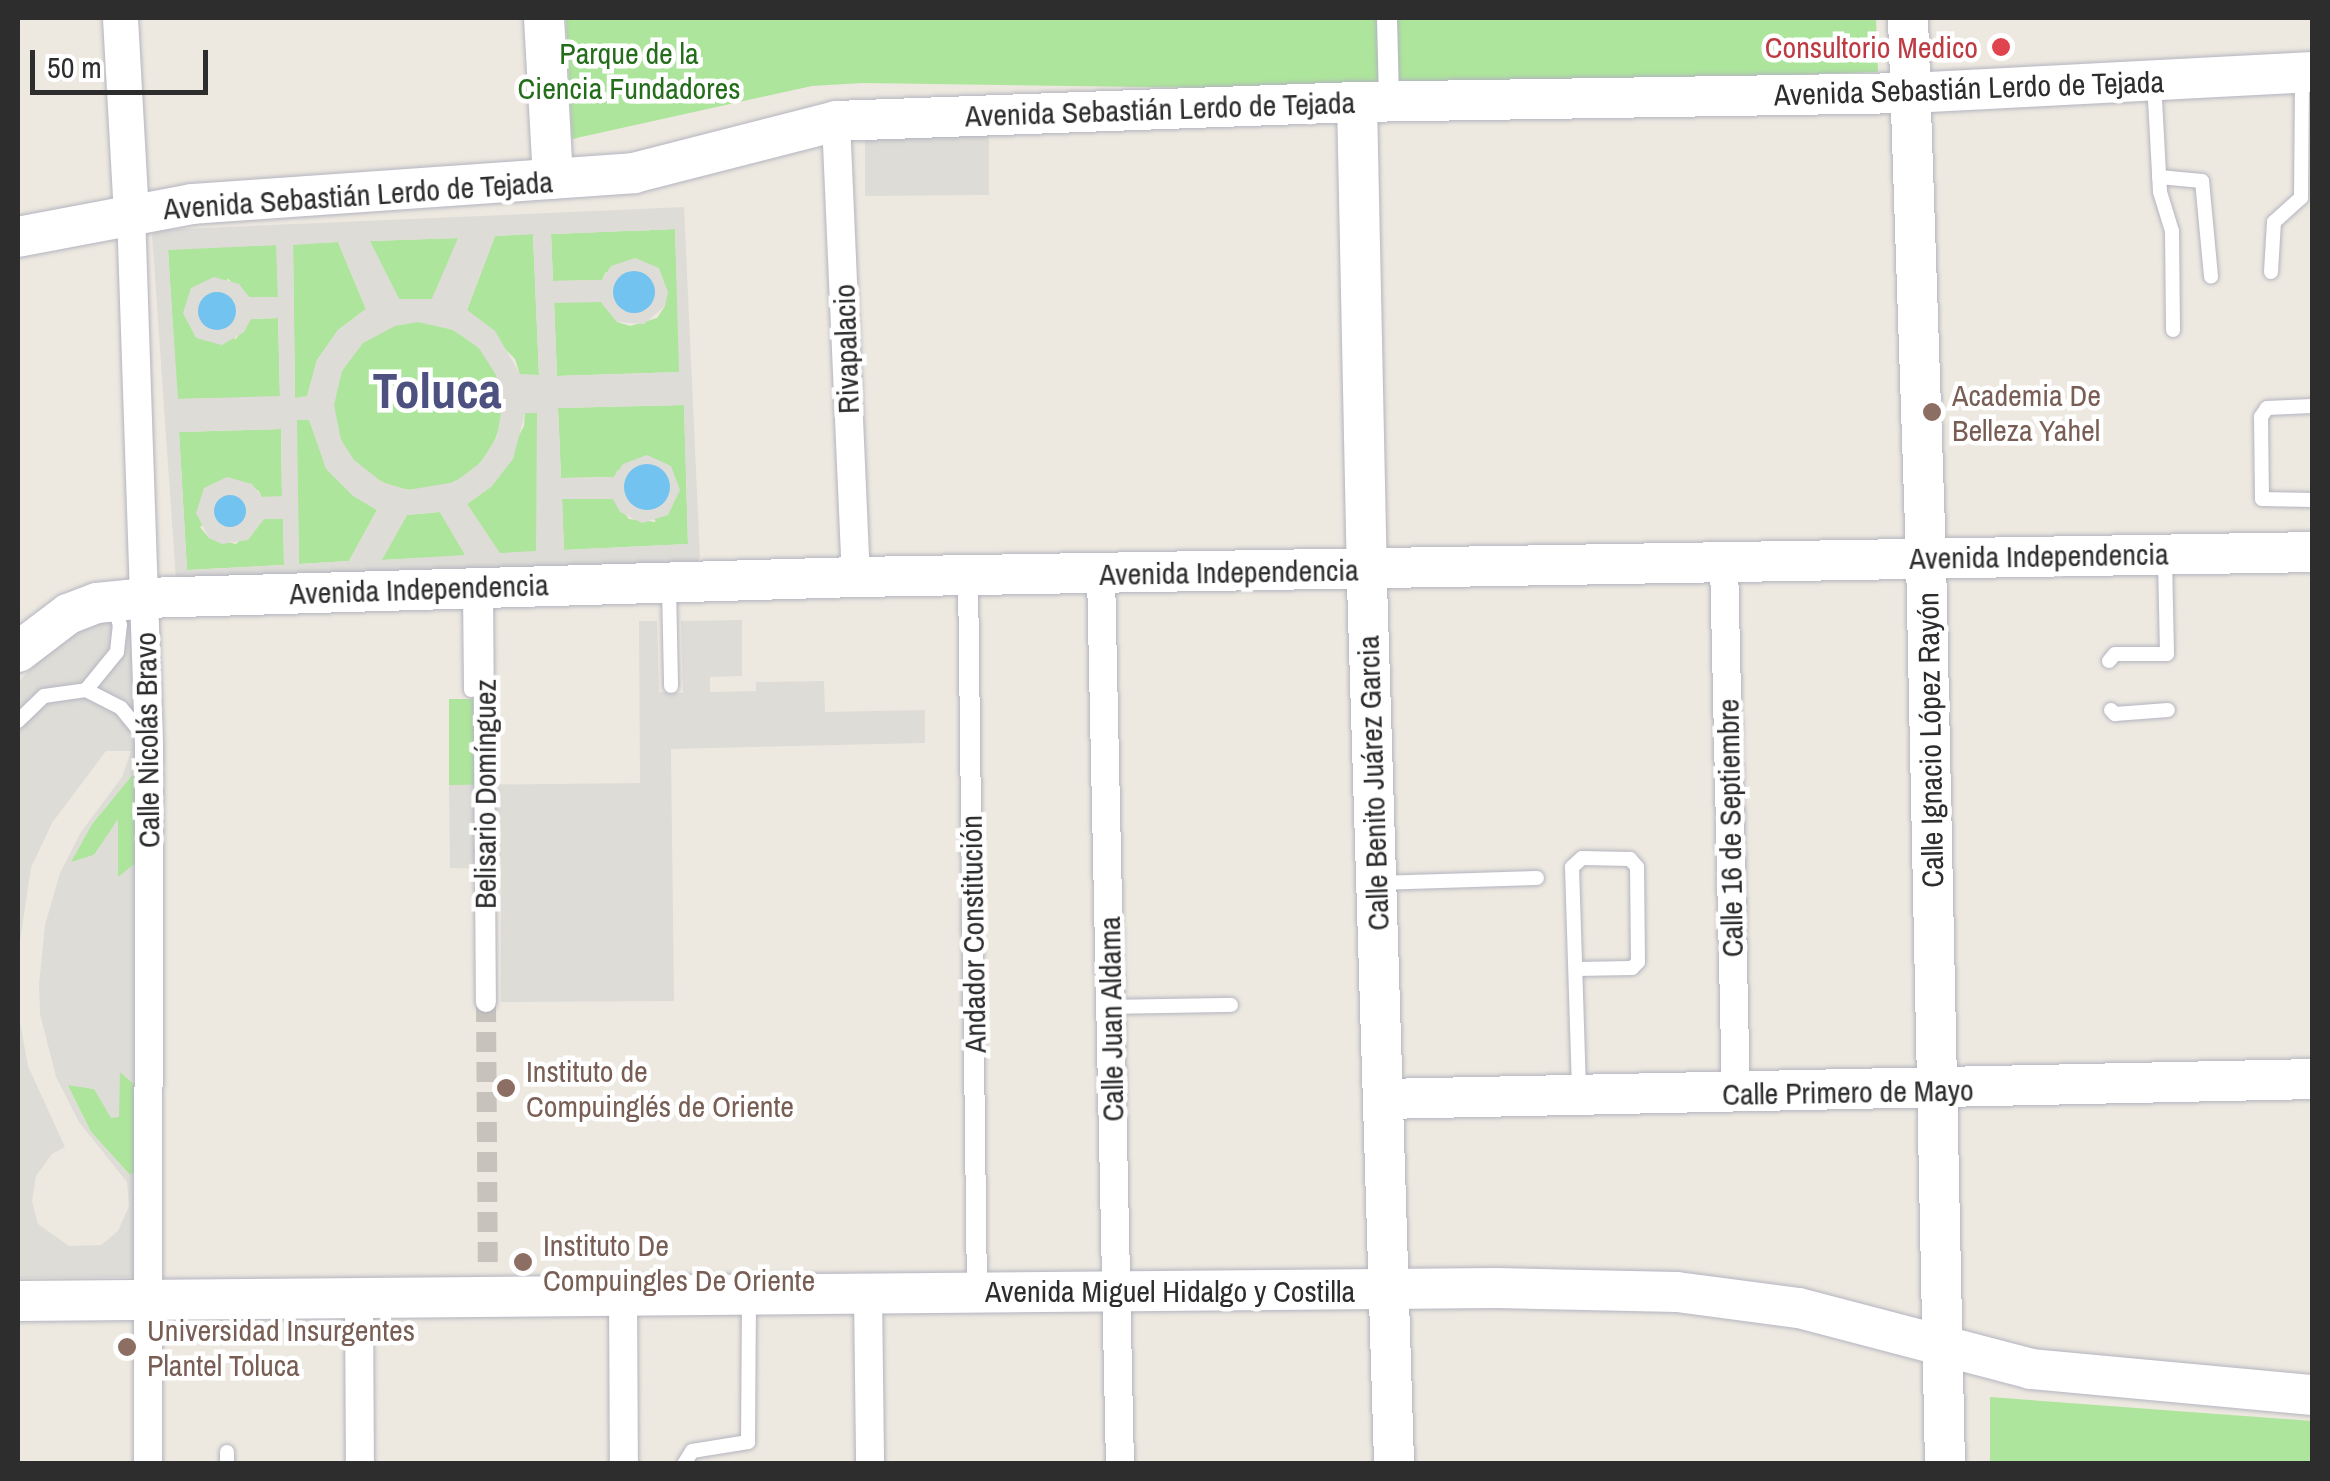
<!DOCTYPE html>
<meta charset="utf-8">
<style>
body{margin:0}
#map{position:relative;width:2330px;height:1481px;overflow:hidden;background:#eee9e0;font-family:"Archivo Narrow",sans-serif}
div>[style]{position:absolute}
[style*='--x']{left:calc(var(--x)*1px);top:calc(var(--y)*1px);width:calc(var(--w)*1px);rotate:calc(var(--a)*1deg)}
.green>*{inset:0;background:#aee59c}
.round{border-radius:50%}
.plaza>*{inset:0;background:#dedcd7}
.water>*{inset:0;background:#73c3f0}
.pedestrian-tunnel>*{height:20px;margin-top:-10px;transform-origin:0;background:repeating-linear-gradient(90deg,#c7c3bc 0 20px,transparent 0 30px)}
.roads{filter:drop-shadow(0 0 2px #b3b4c0) drop-shadow(0 0 2px #b3b4c0)}
.service>*{height:14px;margin:-7px;padding:0 7px;transform-origin:7px;border-radius:7px;background:#fff}
.pedestrian>*{height:20px;margin:-10px;padding:0 10px;transform-origin:10px;border-radius:10px;background:#fff}
.minor>*{height:28px;margin:-14px;padding:0 14px;transform-origin:14px;border-radius:14px;background:#fff}
.tertiary>*{height:35px;margin:-17.5px;padding:0 17.5px;transform-origin:17.5px;border-radius:17.5px;background:#fff}
.secondary>*{height:40px;margin:-20px;padding:0 20px;transform-origin:20px;border-radius:20px;background:#fff}
.dots>*{width:28px;height:28px;translate:-50% -50%;box-sizing:border-box;border:5px solid #fff;border-radius:50%}
span{translate:-50% -50%;white-space:nowrap;text-align:center;line-height:1.15;-webkit-text-stroke:9px #fff;paint-order:stroke}
.health-label{font-size:30px;color:#be3a42}
.right{translate:-100% -50%;text-align:right}
.park-label{font-size:30px;color:#246d1a}
.street-label{font-size:30px;color:#2d2d2d}
.education-label{font-size:30px;color:#785e54}
.left{translate:0 -50%;text-align:left}
.town-label{font-size:50px;color:#4c517f;font-weight:700}
.frame{position:absolute;inset:0;border:20px solid #2d2d2d;pointer-events:none}
.scale{position:absolute;left:30px;top:50px;width:178px;height:45px;box-sizing:border-box;border:5px solid #2d2d2d;border-top:0;padding-left:12px;font-size:30px;line-height:35px;white-space:nowrap;color:#2d2d2d;-webkit-text-stroke:8px #fff;paint-order:stroke}
</style>
<div id="map">
<div class="green">
<div style="clip-path:polygon(566px 18px,1876px 18px,1878px 72px,1360px 90px,863px 83px,812px 86px,572px 139px)"></div>
<div style="clip-path:polygon(675px 229px,680px 372px,557px 376px,554px 302px,601px 302px,617px 322px,630px 326px,657px 318px,665px 306px,606px 272px,602px 280px,553px 281px,551px 234px)"></div>
<div style="clip-path:polygon(533px 234px,539px 375px,520px 375px,515px 359px,467px 310px,495px 236px)"></div>
<div style="clip-path:polygon(459px 238px,432px 299px,399px 299px,369px 241px)"></div>
<div style="clip-path:polygon(338px 242px,366px 309px,338px 330px,317px 360px,307px 397px,295px 398px,293px 244px)"></div>
<div style="clip-path:polygon(277px 245px,278px 297px,249px 297px,227px 278px,235px 340px,251px 319px,278px 318px,280px 397px,177px 399px,168px 249px)"></div>
<div class="round" style="left:334px;top:322px;width:168px;height:168px"></div>
<div style="clip-path:polygon(684px 405px,688px 544px,564px 550px,562px 499px,613px 499px,629px 519px,656px 522px,618px 470px,614px 477px,561px 478px,558px 408px)"></div>
<div style="clip-path:polygon(525px 412px,537px 413px,537px 552px,500px 554px,467px 504px,492px 486px,524px 426px)"></div>
<div style="clip-path:polygon(296px 420px,309px 420px,352px 495px,377px 510px,349px 561px,299px 564px)"></div>
<div style="clip-path:polygon(281px 429px,282px 497px,262px 497px,258px 490px,200px 527px,209px 538px,236px 544px,264px 519px,283px 518px,284px 565px,187px 570px,179px 432px)"></div>
<div style="clip-path:polygon(440px 512px,466px 556px,381px 560px,407px 515px)"></div>
<div style="clip-path:polygon(449px 699px,479px 699px,479px 785px,449px 785px)"></div>
<div style="clip-path:polygon(133px 774px,138px 777px,138px 862px,118px 879px,118px 821px,94px 855px,70px 863px,92px 824px)"></div>
<div style="clip-path:polygon(119px 1071px,137px 1086px,136px 1172px,130px 1175px,91px 1132px,67px 1084px,94px 1089px,119px 1117px)"></div>
<div style="clip-path:polygon(1990px 1397px,2312px 1421px,2312px 1463px,1990px 1463px)"></div>
</div>
<div class="plaza">
<div style="clip-path:polygon(989px 132px,989px 195px,865px 196px,865px 133px)"></div>
<div style="clip-path:polygon(evenodd,684px 207px,700px 558px,695px 565px,176px 580px,152px 234px,160px 230px,684px 207px,675px 229px,679px 372px,557px 376px,554px 303px,601px 302px,617px 322px,644px 324px,665px 306px,668px 292px,659px 268px,635px 258px,611px 266px,602px 280px,553px 281px,551px 234px,675px 229px,684px 207px,533px 234px,539px 375px,520px 374px,495px 331px,467px 310px,495px 236px,533px 234px,684px 207px,458px 238px,432px 299px,399px 299px,370px 241px,458px 238px,684px 207px,338px 242px,366px 309px,338px 330px,317px 360px,307px 396px,295px 398px,293px 245px,338px 242px,684px 207px,276px 245px,278px 297px,249px 297px,239px 284px,214px 277px,191px 288px,183px 313px,196px 338px,222px 345px,244px 332px,251px 319px,278px 318px,280px 396px,178px 399px,168px 250px,276px 245px,684px 207px,213px 292px,225px 294px,236px 308px,230px 325px,207px 327px,199px 317px,198px 311px,213px 292px,684px 207px,418px 322px,453px 330px,479px 348px,496px 375px,502px 406px,497px 437px,480px 463px,455px 482px,408px 490px,382px 482px,354px 460px,341px 440px,334px 405px,342px 371px,363px 343px,395px 326px,418px 322px,684px 207px,684px 405px,688px 544px,564px 550px,562px 499px,613px 499px,620px 512px,642px 523px,668px 515px,680px 490px,671px 466px,647px 455px,623px 464px,614px 477px,561px 478px,558px 408px,684px 405px,684px 207px,525px 413px,537px 413px,536px 551px,500px 553px,467px 504px,492px 486px,513px 459px,525px 413px,684px 207px,297px 420px,309px 420px,326px 469px,352px 495px,377px 510px,349px 561px,299px 564px,297px 420px,684px 207px,281px 429px,282px 496px,262px 497px,252px 484px,227px 477px,204px 488px,196px 513px,209px 538px,222px 544px,248px 540px,264px 519px,283px 519px,284px 565px,187px 570px,179px 432px,281px 429px,684px 207px,440px 512px,465px 555px,382px 560px,407px 515px,440px 512px)"></div>
<div style="clip-path:polygon(evenodd,140px 614px,135px 1277px,18px 1278px,18px 1011px,28px 1066px,65px 1147px,52px 1154px,36px 1176px,32px 1201px,38px 1224px,69px 1246px,101px 1245px,118px 1231px,129px 1206px,127px 1182px,79px 1122px,56px 1077px,40px 1014px,39px 984px,45px 925px,60px 873px,81px 832px,122px 777px,131px 751px,106px 751px,52px 823px,31px 868px,18px 954px,18px 682px,63px 637px,99px 620px,140px 614px,133px 774px,138px 777px,138px 861px,118px 877px,118px 819px,94px 855px,71px 862px,92px 824px,133px 774px,140px 614px,120px 1072px,137px 1087px,136px 1171px,130px 1175px,91px 1132px,67px 1085px,94px 1089px,111px 1118px,119px 1117px,120px 1072px)"></div>
<div style="clip-path:polygon(742px 620px,742px 676px,710px 677px,710px 692px,756px 691px,756px 682px,824px 681px,825px 712px,925px 710px,925px 743px,671px 749px,674px 1001px,501px 1002px,501px 869px,450px 868px,449px 785px,640px 783px,639px 621px,657px 621px,659px 692px,683px 693px,681px 621px)"></div>
</div>
<div class="water">
<div class="round" style="left:613px;top:271px;width:42px;height:42px"></div>
<div class="round" style="left:198px;top:292px;width:38px;height:38px"></div>
<div class="round" style="left:624px;top:464px;width:46px;height:46px"></div>
<div class="round" style="left:214px;top:495px;width:32px;height:32px"></div>
</div>
<div class="pedestrian-tunnel">
<div style="--x:486;--y:1002;--w:268;--a:89.6"></div>
</div>
<div class="roads">
<div class="service">
<div style="--x:2154;--y:81;--w:111;--a:86.9"></div>
<div style="--x:2160;--y:192;--w:41;--a:72.9"></div>
<div style="--x:2172;--y:231;--w:99;--a:89.4"></div>
<div style="--x:2159;--y:177;--w:43;--a:5.3"></div>
<div style="--x:2202;--y:181;--w:96;--a:84.6"></div>
<div style="--x:2271;--y:272;--w:50;--a:-86.6"></div>
<div style="--x:2274;--y:222;--w:36;--a:-42"></div>
<div style="--x:2301;--y:198;--w:122;--a:-89.5"></div>
<div style="--x:2312;--y:406;--w:45;--a:177.5"></div>
<div style="--x:2267;--y:408;--w:11;--a:124"></div>
<div style="--x:2261;--y:417;--w:82;--a:89.3"></div>
<div style="--x:2262;--y:499;--w:50;--a:1.1"></div>
<div style="--x:669;--y:587;--w:99;--a:88.8"></div>
<div style="--x:470;--y:592;--w:98;--a:89.4"></div>
<div style="--x:2109;--y:661;--w:9;--a:-49"></div>
<div style="--x:2115;--y:654;--w:52;--a:0"></div>
<div style="--x:2167;--y:654;--w:94;--a:-91.2"></div>
<div style="--x:86;--y:690;--w:49;--a:-50.8"></div>
<div style="--x:117;--y:652;--w:27;--a:-84"></div>
<div style="--x:120;--y:625;--w:21;--a:-109"></div>
<div style="--x:2111;--y:710;--w:6;--a:45"></div>
<div style="--x:2115;--y:714;--w:53;--a:-4.3"></div>
<div style="--x:18;--y:721;--w:36;--a:-44"></div>
<div style="--x:44;--y:696;--w:42;--a:-8.1"></div>
<div style="--x:86;--y:690;--w:39;--a:27"></div>
<div style="--x:121;--y:708;--w:35;--a:51"></div>
<div style="--x:1377;--y:883;--w:160;--a:-1.8"></div>
<div style="--x:1576;--y:969;--w:56;--a:-1"></div>
<div style="--x:1632;--y:968;--w:8;--a:-45"></div>
<div style="--x:1638;--y:962;--w:95;--a:-90.6"></div>
<div style="--x:1637;--y:867;--w:11;--a:-131"></div>
<div style="--x:1630;--y:859;--w:48;--a:-178.8"></div>
<div style="--x:1582;--y:858;--w:13;--a:138"></div>
<div style="--x:1572;--y:867;--w:225;--a:88.2"></div>
<div style="--x:1112;--y:1007;--w:119;--a:-1"></div>
<div style="--x:227;--y:1452;--w:12;--a:90"></div>
<div style="--x:684;--y:1464;--w:15;--a:-58"></div>
<div style="--x:692;--y:1451;--w:57;--a:-9.1"></div>
<div style="--x:748;--y:1442;--w:143;--a:-89.6"></div>
</div>
<div class="pedestrian">
<div style="--x:1387;--y:18;--w:84;--a:88.6"></div>
<div style="--x:968;--y:576;--w:716;--a:89.28"></div>
<div style="--x:483;--y:586;--w:416;--a:89.6"></div>
</div>
<div class="minor">
<div style="--x:836;--y:121;--w:456;--a:87.5"></div>
<div style="--x:131;--y:213;--w:531;--a:88.06"></div>
<div style="--x:149;--y:744;--w:720;--a:90.08"></div>
<div style="--x:1724;--y:562;--w:533;--a:88.71"></div>
<div style="--x:1101;--y:574;--w:890;--a:88.78"></div>
<div style="--x:868;--y:1293;--w:171;--a:89.3"></div>
<div style="--x:623;--y:1294;--w:170;--a:89.7"></div>
<div style="--x:359;--y:1295;--w:169;--a:89.7"></div>
</div>
<div class="tertiary">
<div style="--x:120;--y:18;--w:195;--a:86.8"></div>
</div>
<div class="secondary">
<div style="--x:544;--y:18;--w:161;--a:86.8"></div>
<div style="--x:1908;--y:18;--w:540;--a:88.09"></div>
<div style="--x:1926;--y:558;--w:906;--a:88.8"></div>
<div style="--x:1357;--y:102;--w:481;--a:88.8"></div>
<div style="--x:1367;--y:583;--w:881;--a:88.24"></div>
<div style="--x:18;--y:237;--w:177;--a:-10.7"></div>
<div style="--x:192;--y:204;--w:443;--a:-4"></div>
<div style="--x:634;--y:173;--w:209;--a:-14.4"></div>
<div style="--x:836;--y:121;--w:521;--a:-2.09"></div>
<div style="--x:1357;--y:102;--w:554;--a:-0.93"></div>
<div style="--x:1911;--y:93;--w:402;--a:-3"></div>
<div style="--x:18;--y:652;--w:63;--a:-37.2"></div>
<div style="--x:68;--y:614;--w:31;--a:-21"></div>
<div style="--x:97;--y:603;--w:48;--a:-5.9"></div>
<div style="--x:145;--y:598;--w:711;--a:-1.69"></div>
<div style="--x:856;--y:577;--w:1456;--a:-0.98"></div>
<div style="--x:1384;--y:1099;--w:928;--a:-1.23"></div>
<div style="--x:18;--y:1301;--w:1479;--a:-0.5"></div>
<div style="--x:1497;--y:1288;--w:180;--a:1.3"></div>
<div style="--x:1677;--y:1292;--w:123;--a:7.5"></div>
<div style="--x:1799;--y:1308;--w:240;--a:14.7"></div>
<div style="--x:2031;--y:1369;--w:282;--a:5.3"></div>
</div>
</div>
<div class="dots">
<div style="left:2001px;top:47px;background:#e0444e"></div>
<div style="left:1932px;top:412px;background:#8d6e63"></div>
<div style="left:506px;top:1088px;background:#8d6e63"></div>
<div style="left:523px;top:1262px;background:#8d6e63"></div>
<div style="left:127px;top:1347px;background:#8d6e63"></div>
</div>
<div class="health-label">
<span class="right" style="left:1978px;top:47px">Consultorio Medico</span>
</div>
<div class="park-label">
<span style="left:629px;top:70px">Parque de la<br>Ciencia Fundadores</span>
</div>
<div class="street-label">
<span style="left:1969px;top:88px;rotate:-2deg">Avenida Sebastián Lerdo de Tejada</span>
<span style="left:1160px;top:109px;rotate:-2deg">Avenida Sebastián Lerdo de Tejada</span>
<span style="left:358px;top:195px;rotate:-4deg">Avenida Sebastián Lerdo de Tejada</span>
<span style="left:846px;top:349px;rotate:-92deg">Rivapalacio</span>
<span style="left:2039px;top:556px;rotate:-1deg">Avenida Independencia</span>
<span style="left:1229px;top:572px;rotate:-1deg">Avenida Independencia</span>
<span style="left:419px;top:589px;rotate:-2deg">Avenida Independencia</span>
<span style="left:147px;top:740px;rotate:-91deg">Calle Nicolás Bravo</span>
<span style="left:1930px;top:740px;rotate:-91deg">Calle Ignacio López Rayón</span>
<span style="left:1373px;top:783px;rotate:-92deg">Calle Benito Juárez Garcia</span>
<span style="left:485px;top:794px;rotate:-90deg">Belisario Domínguez</span>
<span style="left:1730px;top:828px;rotate:-91deg">Calle 16 de Septiembre</span>
<span style="left:973px;top:934px;rotate:-91deg">Andador Constitución</span>
<span style="left:1111px;top:1019px;rotate:-91deg">Calle Juan Aldama</span>
<span style="left:1848px;top:1092px;rotate:-1deg">Calle Primero de Mayo</span>
<span style="left:1170px;top:1291px">Avenida Miguel Hidalgo y Costilla</span>
</div>
<div class="education-label">
<span class="left" style="left:1952px;top:412px">Academia De<br>Belleza Yahel</span>
<span class="left" style="left:526px;top:1088px">Instituto de<br>Compuinglés de Oriente</span>
<span class="left" style="left:543px;top:1262px">Instituto De<br>Compuingles De Oriente</span>
<span class="left" style="left:147px;top:1347px">Universidad Insurgentes<br>Plantel Toluca</span>
</div>
<div class="town-label">
<span style="left:437px;top:391px">Toluca</span>
</div>
<div class="frame"></div>
<div class="scale">50 m</div>
</div>
